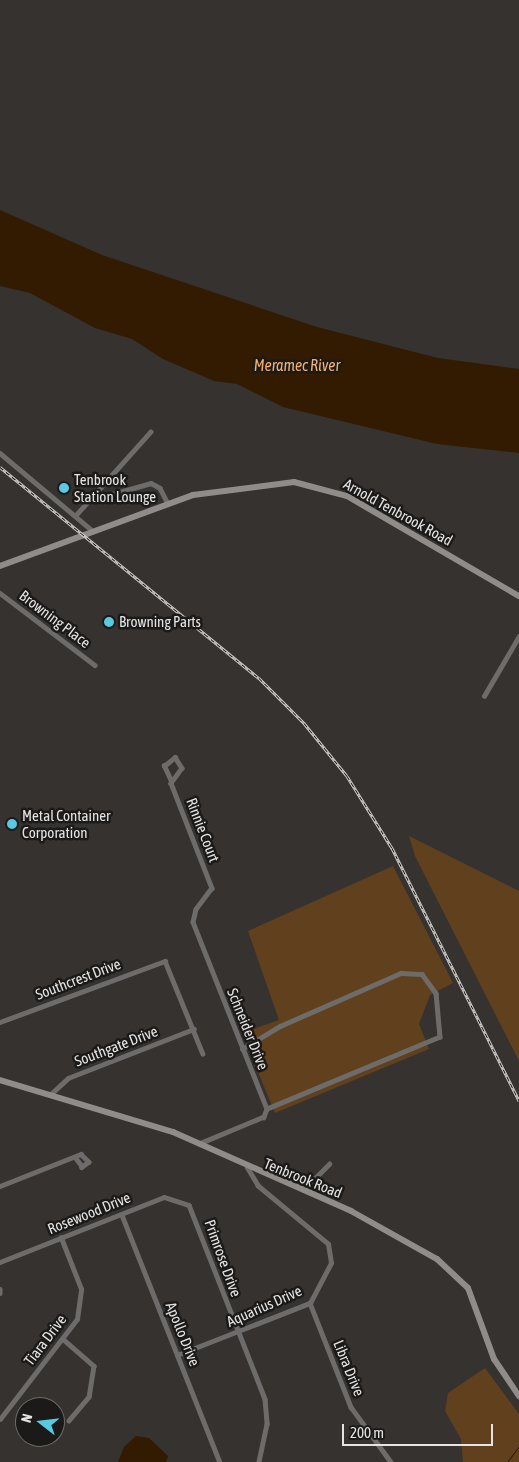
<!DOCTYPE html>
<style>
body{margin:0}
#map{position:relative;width:519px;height:1462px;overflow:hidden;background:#35322f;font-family:"Asap Condensed",sans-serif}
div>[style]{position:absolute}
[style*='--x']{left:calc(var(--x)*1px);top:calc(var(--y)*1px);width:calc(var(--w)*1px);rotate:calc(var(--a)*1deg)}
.green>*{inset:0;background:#61401e}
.water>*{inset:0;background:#331b01}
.stream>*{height:1px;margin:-0.5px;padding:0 0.5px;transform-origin:0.5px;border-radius:0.5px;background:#331b01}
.street>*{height:4.5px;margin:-2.25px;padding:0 2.25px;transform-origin:2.25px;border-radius:2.25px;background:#6e6c6b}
.secondary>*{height:6px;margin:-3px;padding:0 3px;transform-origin:3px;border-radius:3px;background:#8f8c8a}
.rail>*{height:3px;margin-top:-1.5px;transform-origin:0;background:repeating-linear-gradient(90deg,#1b1a19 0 4px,#cfcdcb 0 8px);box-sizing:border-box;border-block:1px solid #cfcdcb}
.dots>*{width:14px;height:14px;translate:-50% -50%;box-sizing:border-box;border:2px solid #1b1a19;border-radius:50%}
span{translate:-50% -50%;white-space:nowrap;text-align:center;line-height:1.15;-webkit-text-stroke:5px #1b1a19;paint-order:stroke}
.poi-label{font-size:15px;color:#e6e4e2}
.left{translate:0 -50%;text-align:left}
.street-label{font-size:15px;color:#e6e4e2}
.water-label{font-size:16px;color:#f8b06a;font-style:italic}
.north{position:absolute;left:15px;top:1397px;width:50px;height:50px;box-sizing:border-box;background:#1b1a19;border:1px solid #6c6b69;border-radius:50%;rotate:286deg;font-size:14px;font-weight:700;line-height:20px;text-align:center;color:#e6e4e2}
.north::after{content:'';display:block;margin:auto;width:18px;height:22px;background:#57c9e2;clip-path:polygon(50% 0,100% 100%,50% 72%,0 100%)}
.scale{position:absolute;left:342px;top:1424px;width:151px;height:22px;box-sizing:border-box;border:2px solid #e6e4e2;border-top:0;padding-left:6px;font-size:15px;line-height:18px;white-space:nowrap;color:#e6e4e2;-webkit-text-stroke:4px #1b1a19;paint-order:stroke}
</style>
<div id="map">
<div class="green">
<div style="clip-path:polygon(409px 836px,519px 891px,519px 1061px,415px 856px)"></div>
<div style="clip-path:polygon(393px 866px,453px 983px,430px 995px,419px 1024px,429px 1049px,275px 1113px,242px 1033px,279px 1020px,248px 931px)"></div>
<div style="clip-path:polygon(485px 1368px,519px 1414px,519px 1462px,463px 1462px,461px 1439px,445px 1411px,448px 1393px)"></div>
</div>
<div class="water">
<div style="clip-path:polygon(0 210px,102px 255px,317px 327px,438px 358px,519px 369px,519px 453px,437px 444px,283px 407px,237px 384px,214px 381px,163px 359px,132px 339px,95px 328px,30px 293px,0 286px)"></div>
<div style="clip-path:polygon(136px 1436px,149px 1438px,168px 1456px,166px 1462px,118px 1462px,124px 1447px)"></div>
</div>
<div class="stream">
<div style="--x:507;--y:1462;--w:20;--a:-53"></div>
</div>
<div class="street">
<div style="--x:0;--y:453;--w:121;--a:40"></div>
<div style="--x:91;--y:500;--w:62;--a:-15.8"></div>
<div style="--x:151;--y:483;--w:10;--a:29"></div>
<div style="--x:160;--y:488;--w:18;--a:63"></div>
<div style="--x:75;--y:516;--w:113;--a:-48.2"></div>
<div style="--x:0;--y:593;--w:119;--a:37.2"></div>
<div style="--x:484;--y:696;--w:69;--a:-59.7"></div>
<div style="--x:171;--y:781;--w:17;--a:-115"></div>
<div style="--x:164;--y:766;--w:14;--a:-39"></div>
<div style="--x:175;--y:757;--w:13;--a:58"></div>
<div style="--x:182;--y:768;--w:19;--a:126"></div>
<div style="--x:171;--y:783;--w:113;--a:68.7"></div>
<div style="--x:212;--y:888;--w:26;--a:127"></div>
<div style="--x:196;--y:909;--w:13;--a:103"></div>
<div style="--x:193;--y:922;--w:201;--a:68.4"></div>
<div style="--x:267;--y:1109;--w:9;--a:111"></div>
<div style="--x:264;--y:1117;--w:70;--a:157.4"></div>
<div style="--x:0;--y:1022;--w:176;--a:-20.3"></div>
<div style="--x:165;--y:961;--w:100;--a:67.8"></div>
<div style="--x:242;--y:1049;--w:44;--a:-31.2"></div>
<div style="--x:280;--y:1026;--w:132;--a:-23.7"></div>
<div style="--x:401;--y:973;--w:21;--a:3"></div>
<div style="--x:422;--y:974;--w:24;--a:54"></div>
<div style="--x:436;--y:993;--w:44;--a:84.8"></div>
<div style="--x:440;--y:1037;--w:187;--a:157.4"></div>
<div style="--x:51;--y:1094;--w:23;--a:-43"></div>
<div style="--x:68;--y:1078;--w:135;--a:-21.3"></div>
<div style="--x:0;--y:1186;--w:87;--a:-21.6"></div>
<div style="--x:81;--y:1154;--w:11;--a:45"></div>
<div style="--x:89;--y:1162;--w:9;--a:144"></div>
<div style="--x:82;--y:1167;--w:10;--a:-127"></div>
<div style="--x:303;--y:1190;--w:37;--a:-45"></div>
<div style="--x:122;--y:1215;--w:266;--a:68.4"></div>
<div style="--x:0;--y:1262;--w:176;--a:-21.6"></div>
<div style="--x:164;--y:1197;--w:26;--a:18"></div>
<div style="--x:189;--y:1205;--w:208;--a:68.6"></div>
<div style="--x:265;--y:1399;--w:25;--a:85"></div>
<div style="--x:267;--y:1424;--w:39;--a:102"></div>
<div style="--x:0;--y:1289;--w:4;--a:90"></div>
<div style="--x:310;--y:1303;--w:112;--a:68.5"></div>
<div style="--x:351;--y:1407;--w:68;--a:54"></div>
<div style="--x:63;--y:1339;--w:41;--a:41.1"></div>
<div style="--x:94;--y:1366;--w:31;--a:99"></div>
<div style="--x:89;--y:1397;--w:31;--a:130"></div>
<div style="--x:177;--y:1355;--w:143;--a:-21.4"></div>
<div style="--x:310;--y:1303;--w:45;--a:-62.3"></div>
<div style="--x:331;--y:1263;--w:19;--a:-99"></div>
<div style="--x:328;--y:1244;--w:91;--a:-140.4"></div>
<div style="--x:258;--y:1186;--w:21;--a:-121"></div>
<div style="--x:0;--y:1419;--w:126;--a:-52.4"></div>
<div style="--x:77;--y:1319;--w:30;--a:-82"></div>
<div style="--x:81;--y:1289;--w:55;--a:-111.4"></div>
</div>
<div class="secondary">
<div style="--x:0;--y:566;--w:206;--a:-20.2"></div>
<div style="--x:193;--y:495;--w:102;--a:-7.3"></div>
<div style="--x:294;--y:482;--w:55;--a:14.8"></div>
<div style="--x:347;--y:496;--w:199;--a:30.2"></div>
<div style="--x:0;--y:1080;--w:181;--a:16.7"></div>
<div style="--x:173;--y:1132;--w:195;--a:23.9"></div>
<div style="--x:351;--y:1211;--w:98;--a:29.2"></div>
<div style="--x:437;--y:1259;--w:42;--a:43.1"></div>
<div style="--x:468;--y:1288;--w:76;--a:69.9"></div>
<div style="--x:494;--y:1359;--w:45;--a:56"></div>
</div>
<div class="rail">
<div style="--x:0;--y:467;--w:334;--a:39.2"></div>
<div style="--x:259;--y:678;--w:64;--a:45"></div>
<div style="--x:304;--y:723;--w:68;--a:50.9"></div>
<div style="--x:347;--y:776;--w:85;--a:58"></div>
<div style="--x:392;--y:848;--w:283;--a:63.3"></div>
</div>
<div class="dots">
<div style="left:64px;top:488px;background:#57c9e2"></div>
<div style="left:109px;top:622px;background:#57c9e2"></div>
<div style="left:12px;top:824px;background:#57c9e2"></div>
</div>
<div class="poi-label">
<span class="left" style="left:74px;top:488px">Tenbrook<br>Station Lounge</span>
<span class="left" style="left:119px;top:622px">Browning Parts</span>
<span class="left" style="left:22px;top:824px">Metal Container<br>Corporation</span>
</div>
<div class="street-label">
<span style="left:398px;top:512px;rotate:29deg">Arnold Tenbrook Road</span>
<span style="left:55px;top:619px;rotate:37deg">Browning Place</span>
<span style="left:203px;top:830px;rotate:69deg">Rinnie Court</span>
<span style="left:78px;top:979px;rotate:-21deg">Southcrest Drive</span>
<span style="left:248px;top:1029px;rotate:68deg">Schneider Drive</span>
<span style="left:116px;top:1046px;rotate:-21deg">Southgate Drive</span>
<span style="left:303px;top:1178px;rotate:22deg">Tenbrook Road</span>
<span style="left:89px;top:1213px;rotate:-22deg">Rosewood Drive</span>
<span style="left:223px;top:1258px;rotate:70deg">Primrose Drive</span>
<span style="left:264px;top:1306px;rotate:-24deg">Aquarius Drive</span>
<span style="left:183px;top:1334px;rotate:68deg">Apollo Drive</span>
<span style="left:45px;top:1340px;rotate:-53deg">Tiara Drive</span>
<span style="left:349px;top:1368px;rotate:68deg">Libra Drive</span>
</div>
<div class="water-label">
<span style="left:297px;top:365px">Meramec River</span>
</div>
<div class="north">N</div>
<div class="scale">200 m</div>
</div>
